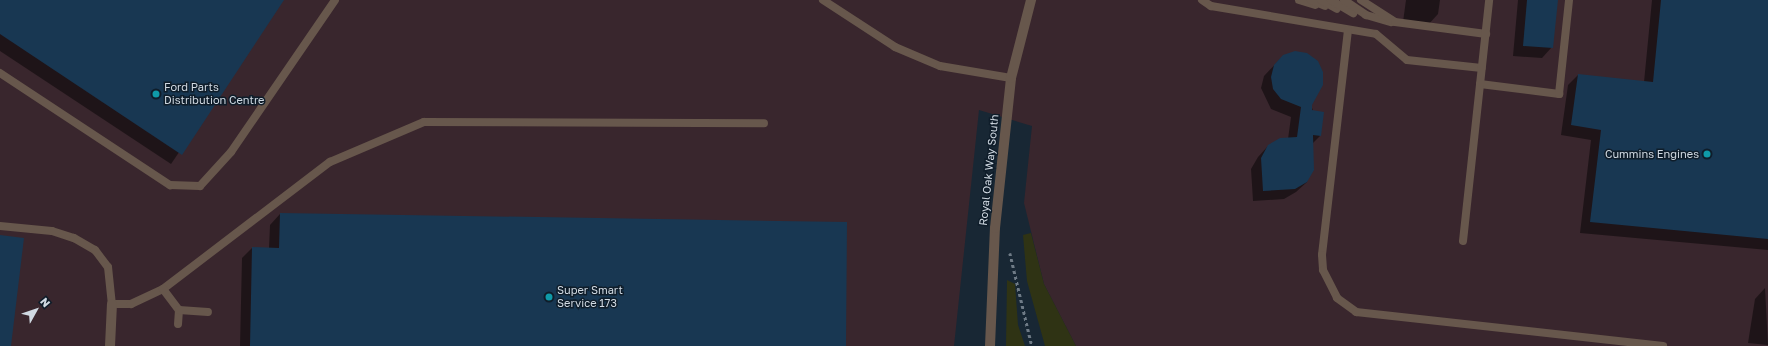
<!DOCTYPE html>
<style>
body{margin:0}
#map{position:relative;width:1768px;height:346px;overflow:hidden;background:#182734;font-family:"Golos Text",sans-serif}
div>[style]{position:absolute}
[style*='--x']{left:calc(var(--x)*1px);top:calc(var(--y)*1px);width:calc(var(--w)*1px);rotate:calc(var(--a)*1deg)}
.industrial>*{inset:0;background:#39262d}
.green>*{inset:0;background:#2f3314}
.shadow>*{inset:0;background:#0007}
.building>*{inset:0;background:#183752}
.path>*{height:2.5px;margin-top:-1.25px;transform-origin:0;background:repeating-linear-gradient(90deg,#6f7b86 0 3px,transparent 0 6px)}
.lane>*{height:8px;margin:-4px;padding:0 4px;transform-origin:4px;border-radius:4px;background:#67574c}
.street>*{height:10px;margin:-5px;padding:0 5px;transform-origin:5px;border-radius:5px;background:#67574c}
.dots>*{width:11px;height:11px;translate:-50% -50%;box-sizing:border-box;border:2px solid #0f1d2a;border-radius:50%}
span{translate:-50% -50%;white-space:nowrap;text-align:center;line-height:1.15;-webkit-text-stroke:3px #0f1d2a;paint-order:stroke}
.poi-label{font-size:11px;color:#d0d9e2}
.left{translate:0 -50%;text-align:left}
.right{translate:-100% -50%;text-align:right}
.street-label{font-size:11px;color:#d0d9e2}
.north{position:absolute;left:16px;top:290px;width:40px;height:40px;-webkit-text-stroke:3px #0f1d2a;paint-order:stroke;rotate:50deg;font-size:11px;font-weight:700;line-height:16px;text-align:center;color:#d0d9e2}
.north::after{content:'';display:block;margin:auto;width:14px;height:18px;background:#d0d9e2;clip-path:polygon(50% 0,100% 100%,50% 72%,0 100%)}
</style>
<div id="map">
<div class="industrial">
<div style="clip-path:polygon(0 0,1768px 0,1768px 346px,1076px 346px,1044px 284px,1024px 203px,1032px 126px,979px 110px,954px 346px,0 346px)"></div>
</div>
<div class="green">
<div style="clip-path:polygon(1031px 233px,1044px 284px,1076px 346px,1045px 346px,1027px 281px,1023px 235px)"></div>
<div style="clip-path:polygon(1007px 280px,1015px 284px,1018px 325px,1025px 346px,1006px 346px)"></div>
</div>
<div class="shadow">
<div style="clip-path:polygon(0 0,283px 0,171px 164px,0 51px)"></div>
<div style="clip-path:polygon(1406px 0,1440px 0,1438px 14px,1428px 25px,1403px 22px)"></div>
<div style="clip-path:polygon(1518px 0,1557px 0,1552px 47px,1542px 58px,1513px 56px)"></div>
<div style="clip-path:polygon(1652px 0,1768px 0,1768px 250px,1580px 233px,1591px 140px,1561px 135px,1568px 85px,1578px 75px,1644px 82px)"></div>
<div style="clip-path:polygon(1283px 56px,1311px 104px,1320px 136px,1312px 144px,1307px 182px,1296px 192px,1284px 199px,1253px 201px,1251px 169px,1258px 157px,1268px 146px,1288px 139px,1291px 117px,1271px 109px,1261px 88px,1264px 76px)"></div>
<div style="clip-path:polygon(280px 214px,845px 346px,240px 346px,242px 258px,252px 248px,269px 248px,270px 225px)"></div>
<div style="clip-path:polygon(1765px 288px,1768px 345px,1748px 343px,1755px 299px)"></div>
</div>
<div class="building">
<div style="clip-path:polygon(0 0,284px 0,182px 155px,0 34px)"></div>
<div style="clip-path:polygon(1527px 0,1558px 0,1553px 48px,1523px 46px)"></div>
<div style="clip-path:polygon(1661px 0,1768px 0,1768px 239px,1590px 222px,1601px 130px,1571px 125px,1578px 74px,1653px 82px)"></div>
<div style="clip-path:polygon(1295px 51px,1307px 53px,1318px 61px,1323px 72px,1323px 85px,1312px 105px,1312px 110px,1324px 112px,1321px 136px,1313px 135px,1314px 170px,1307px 182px,1295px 189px,1263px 191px,1261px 158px,1268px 145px,1280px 138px,1297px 137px,1301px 107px,1281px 99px,1273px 89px,1271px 77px,1274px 65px,1283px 55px)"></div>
<div style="clip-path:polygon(280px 213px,847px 222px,846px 346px,250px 346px,252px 247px,279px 248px)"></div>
<div style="clip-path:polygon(0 235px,24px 238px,11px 346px,0 346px)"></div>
</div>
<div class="path">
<div style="--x:1010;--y:253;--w:96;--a:76.7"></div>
</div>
<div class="lane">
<div style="--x:823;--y:0;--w:86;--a:33.1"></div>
<div style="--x:895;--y:47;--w:49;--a:22.9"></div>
<div style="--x:940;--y:66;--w:72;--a:9.6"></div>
<div style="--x:1202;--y:0;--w:11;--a:34"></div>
<div style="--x:1211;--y:6;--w:167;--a:9.6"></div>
<div style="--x:1376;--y:34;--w:40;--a:40"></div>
<div style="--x:1407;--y:60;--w:75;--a:6.1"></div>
<div style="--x:1299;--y:0;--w:17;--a:17"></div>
<div style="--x:1311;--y:0;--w:15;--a:23"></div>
<div style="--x:1321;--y:0;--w:18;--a:29"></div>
<div style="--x:1331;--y:0;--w:26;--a:31"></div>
<div style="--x:1344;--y:0;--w:27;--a:34"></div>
<div style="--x:1366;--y:15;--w:26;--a:16"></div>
<div style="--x:1361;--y:0;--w:40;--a:32.9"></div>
<div style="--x:1395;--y:22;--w:92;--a:7.5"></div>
<div style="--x:1348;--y:30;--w:226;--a:96.6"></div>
<div style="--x:1322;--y:255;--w:15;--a:86"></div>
<div style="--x:1323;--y:270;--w:31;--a:63"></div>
<div style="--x:1337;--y:298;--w:24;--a:36"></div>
<div style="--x:1356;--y:312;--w:309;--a:6.3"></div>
<div style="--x:0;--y:73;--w:204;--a:33.4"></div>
<div style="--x:170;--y:185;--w:30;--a:2"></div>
<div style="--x:200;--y:186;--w:46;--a:-47.6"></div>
<div style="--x:231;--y:152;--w:184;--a:-55.6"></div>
<div style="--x:1480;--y:84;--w:80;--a:7.2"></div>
<div style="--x:1559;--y:94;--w:95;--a:-83.9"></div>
<div style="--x:0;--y:226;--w:52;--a:5.5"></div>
<div style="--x:52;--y:231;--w:23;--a:18"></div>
<div style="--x:74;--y:238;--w:24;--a:30"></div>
<div style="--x:95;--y:250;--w:21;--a:53"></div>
<div style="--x:108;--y:267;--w:37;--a:84"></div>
<div style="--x:112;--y:304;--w:19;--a:0"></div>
<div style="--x:131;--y:304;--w:35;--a:-25"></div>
<div style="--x:163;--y:289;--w:210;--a:-37.3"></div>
<div style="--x:330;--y:162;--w:102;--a:-23.1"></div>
<div style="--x:424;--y:122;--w:340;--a:0.2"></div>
<div style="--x:1463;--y:241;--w:242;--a:-83.8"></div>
<div style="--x:163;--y:289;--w:26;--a:53"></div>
<div style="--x:179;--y:310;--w:14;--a:94"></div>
<div style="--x:179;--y:310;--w:29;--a:4"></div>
</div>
<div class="street">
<div style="--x:110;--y:346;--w:42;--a:-87.3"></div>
<div style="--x:990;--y:346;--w:118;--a:-87.6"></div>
<div style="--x:995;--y:228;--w:151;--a:-83.9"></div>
<div style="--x:1011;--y:78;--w:81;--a:-75.6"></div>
</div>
<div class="dots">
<div style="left:156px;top:94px;background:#0f9aa8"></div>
<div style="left:1707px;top:154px;background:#0f9aa8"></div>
<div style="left:549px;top:297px;background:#0f9aa8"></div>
</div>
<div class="poi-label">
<span class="left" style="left:164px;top:94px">Ford Parts<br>Distribution Centre</span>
<span class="right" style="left:1699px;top:154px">Cummins Engines</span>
<span class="left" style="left:557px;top:297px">Super Smart<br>Service 173</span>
</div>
<div class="street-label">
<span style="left:989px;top:170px;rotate:-84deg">Royal Oak Way South</span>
</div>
<div class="north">N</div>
</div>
